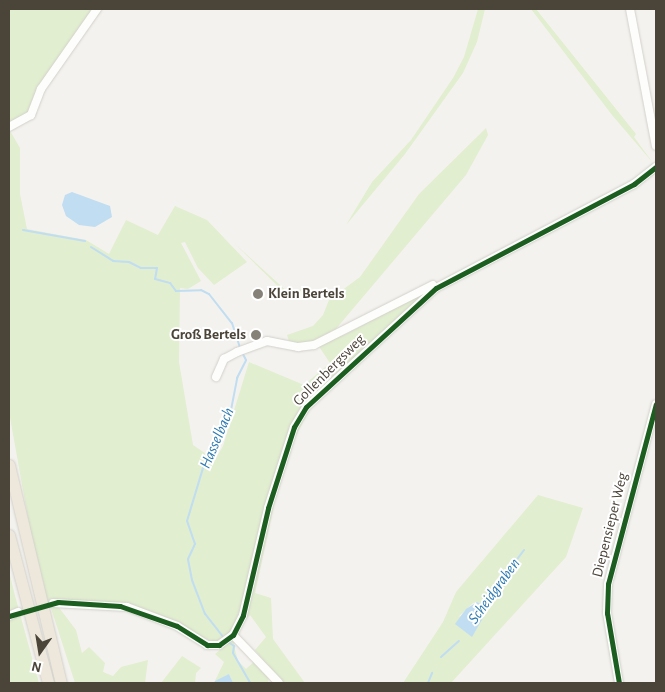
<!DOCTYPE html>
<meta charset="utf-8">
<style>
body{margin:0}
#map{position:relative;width:665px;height:692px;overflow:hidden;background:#f4f2ee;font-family:"Alegreya Sans",sans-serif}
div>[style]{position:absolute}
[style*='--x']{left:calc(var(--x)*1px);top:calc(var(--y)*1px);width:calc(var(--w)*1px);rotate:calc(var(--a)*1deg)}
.green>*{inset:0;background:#e1eecf}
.water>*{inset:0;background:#c0ddf1}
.stream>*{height:2px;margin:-1px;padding:0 1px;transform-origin:1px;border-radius:1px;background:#c0ddf1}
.roads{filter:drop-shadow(0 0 1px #d2d0cb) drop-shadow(0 0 1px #d2d0cb)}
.minor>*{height:8px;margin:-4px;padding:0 4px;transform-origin:4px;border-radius:4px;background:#fdfdfc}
.highway>*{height:11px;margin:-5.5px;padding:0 5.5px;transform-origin:5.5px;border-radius:5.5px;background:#ede8db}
.cycleway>*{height:5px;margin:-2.5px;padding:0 2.5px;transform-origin:2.5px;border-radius:2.5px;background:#1b5e20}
.dots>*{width:14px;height:14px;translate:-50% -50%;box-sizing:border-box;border:2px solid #fff;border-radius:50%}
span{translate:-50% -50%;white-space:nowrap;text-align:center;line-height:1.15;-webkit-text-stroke:4px #fff;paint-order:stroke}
.poi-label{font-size:15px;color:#4b4439;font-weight:700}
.left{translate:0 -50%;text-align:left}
.right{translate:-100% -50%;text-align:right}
.street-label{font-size:15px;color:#4b4439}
.water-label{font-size:16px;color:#2e7ab2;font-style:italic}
.frame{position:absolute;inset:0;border:10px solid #4b4439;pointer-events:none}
.north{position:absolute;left:15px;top:627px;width:50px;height:50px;-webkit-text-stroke:4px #fff;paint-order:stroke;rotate:193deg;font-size:14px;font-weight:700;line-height:20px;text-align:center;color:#4b4439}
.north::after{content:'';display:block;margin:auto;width:18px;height:22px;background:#4b4439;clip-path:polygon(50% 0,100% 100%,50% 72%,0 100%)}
</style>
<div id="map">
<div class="green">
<div style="clip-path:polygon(9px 9px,94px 9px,28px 114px,9px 125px)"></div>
<div style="clip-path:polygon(478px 9px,485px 9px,477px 42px,463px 73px,405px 154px,346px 225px,372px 182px,411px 140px,453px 78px,464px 57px)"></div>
<div style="clip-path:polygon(531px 9px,536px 9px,636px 134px,634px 137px,653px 163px,612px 115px)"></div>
<div style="clip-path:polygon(486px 128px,488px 135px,466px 175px,335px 330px,339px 332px,306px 344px,290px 344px,287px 335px,313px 326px,323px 315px,329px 300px,360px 277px,419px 194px)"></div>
<div style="clip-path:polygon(9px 129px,20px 148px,20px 194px,27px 229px,86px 240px,109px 254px,126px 220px,158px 235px,175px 206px,207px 220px,247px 262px,214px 285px,198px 268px,185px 242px,181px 243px,201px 281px,188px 289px,180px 288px,179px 362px,193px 445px,215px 460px,223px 446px,249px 362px,304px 385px,330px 363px,318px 345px,346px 334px,432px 288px,354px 359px,293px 426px,244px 609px,233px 632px,216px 643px,125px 604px,48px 602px,30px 529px,9px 412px)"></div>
<div style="clip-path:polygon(234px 243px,291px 295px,306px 286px,308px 287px,302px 300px,289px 297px)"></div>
<div style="clip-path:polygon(308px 407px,311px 407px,296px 436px,276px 497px,255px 593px,271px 598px,273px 639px,305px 683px,281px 683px,255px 650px,266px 637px,250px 615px,241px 624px,269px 509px,294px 432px)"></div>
<div style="clip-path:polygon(evenodd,538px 495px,583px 508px,566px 557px,451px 683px,403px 683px,443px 622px,456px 592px,538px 495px,477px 602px,485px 606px,458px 617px,473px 603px,477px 602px)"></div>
<div style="clip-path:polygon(9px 571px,14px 592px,39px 683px,9px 683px)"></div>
<div style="clip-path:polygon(50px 605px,57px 605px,76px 630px,82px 653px,89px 647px,105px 663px,103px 672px,113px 676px,121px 667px,148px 660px,145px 683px,75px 683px)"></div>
<div style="clip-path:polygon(236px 637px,234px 646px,238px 661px,246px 669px,257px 659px,269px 674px,268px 683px,233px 683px,229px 674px,214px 683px,224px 662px,215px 654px)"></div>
<div style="clip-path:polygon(182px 656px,201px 668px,196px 673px,195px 683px,161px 683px)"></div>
</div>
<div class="water">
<div style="clip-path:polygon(72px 192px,110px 206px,112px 217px,95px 227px,79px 225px,66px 216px,62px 205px,65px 195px)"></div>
<div style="clip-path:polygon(477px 602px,485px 606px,487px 611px,472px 637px,455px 624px,466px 609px)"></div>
<div style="clip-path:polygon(229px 674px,233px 683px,214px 683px,215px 681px)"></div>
</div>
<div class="stream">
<div style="--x:23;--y:230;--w:63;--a:10.1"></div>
<div style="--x:91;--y:247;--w:26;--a:32"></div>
<div style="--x:113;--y:261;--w:16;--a:4"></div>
<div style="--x:129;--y:262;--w:13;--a:27"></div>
<div style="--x:141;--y:268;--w:16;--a:0"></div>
<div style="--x:157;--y:268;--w:11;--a:100"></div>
<div style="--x:155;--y:279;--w:16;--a:15"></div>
<div style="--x:170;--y:283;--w:10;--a:53"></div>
<div style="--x:176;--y:291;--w:25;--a:-2"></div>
<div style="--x:201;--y:290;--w:9;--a:27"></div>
<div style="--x:209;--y:294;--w:37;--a:52"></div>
<div style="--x:232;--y:323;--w:26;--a:72"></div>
<div style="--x:482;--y:606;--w:70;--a:-53.1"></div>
<div style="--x:224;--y:638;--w:31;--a:-128"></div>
<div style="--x:205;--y:614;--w:36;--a:-111"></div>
<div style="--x:192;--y:580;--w:21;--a:-101"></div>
<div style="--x:188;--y:559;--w:17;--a:-65"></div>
<div style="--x:195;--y:544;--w:24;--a:-109"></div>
<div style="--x:187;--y:521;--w:55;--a:-73.2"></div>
<div style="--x:203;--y:468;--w:64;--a:-64.2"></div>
<div style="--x:231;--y:410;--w:33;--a:-79"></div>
<div style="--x:237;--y:378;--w:20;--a:-63"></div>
<div style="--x:246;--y:360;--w:9;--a:-117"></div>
<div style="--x:227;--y:641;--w:9;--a:36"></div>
<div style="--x:234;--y:646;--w:7;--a:98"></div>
<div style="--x:233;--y:653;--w:34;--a:60"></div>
<div style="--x:441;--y:657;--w:24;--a:-42"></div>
<div style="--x:428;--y:683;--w:11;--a:-68"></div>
</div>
<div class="roads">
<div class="minor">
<div style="--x:630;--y:9;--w:139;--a:79.3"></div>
<div style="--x:9;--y:127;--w:25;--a:-29"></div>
<div style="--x:31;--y:115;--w:28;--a:-69"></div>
<div style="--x:41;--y:89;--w:98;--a:-55"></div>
<div style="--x:216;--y:377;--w:20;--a:-66"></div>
<div style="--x:224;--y:359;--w:15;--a:-28"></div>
<div style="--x:237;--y:352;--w:32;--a:-20"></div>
<div style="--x:267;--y:341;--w:32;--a:11"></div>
<div style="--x:298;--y:347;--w:16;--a:-7"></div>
<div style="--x:314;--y:345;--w:133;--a:-26.8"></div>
<div style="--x:53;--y:603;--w:74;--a:3.1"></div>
<div style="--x:127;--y:607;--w:53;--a:20.8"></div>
<div style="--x:177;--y:626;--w:36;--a:32"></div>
<div style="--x:207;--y:645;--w:12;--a:0"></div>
<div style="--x:219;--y:645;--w:17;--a:-36"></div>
<div style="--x:233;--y:635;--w:22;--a:-63"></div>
<div style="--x:243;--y:615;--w:110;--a:-76.8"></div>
<div style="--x:268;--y:508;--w:85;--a:-72.2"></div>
<div style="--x:294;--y:427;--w:23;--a:-59"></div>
<div style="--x:306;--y:407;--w:176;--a:-42.5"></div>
<div style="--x:436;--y:288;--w:224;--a:-27.7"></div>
<div style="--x:634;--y:184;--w:28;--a:-38"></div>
<div style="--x:9;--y:616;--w:10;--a:-24"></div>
<div style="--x:233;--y:635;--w:66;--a:46.2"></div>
<div style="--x:619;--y:683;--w:71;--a:-99.7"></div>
<div style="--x:607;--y:613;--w:29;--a:-88"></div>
<div style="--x:608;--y:584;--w:186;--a:-75.1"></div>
</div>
<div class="highway">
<div style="--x:9;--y:465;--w:224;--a:76.6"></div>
<div style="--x:9;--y:535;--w:153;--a:75.2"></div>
</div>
</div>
<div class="cycleway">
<div style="--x:9;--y:616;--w:51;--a:-15.9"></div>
<div style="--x:58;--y:602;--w:62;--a:3.7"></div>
<div style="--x:120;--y:606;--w:60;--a:19.3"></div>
<div style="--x:177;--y:626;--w:36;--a:32"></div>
<div style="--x:207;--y:645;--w:12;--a:0"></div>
<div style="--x:219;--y:645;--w:17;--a:-36"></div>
<div style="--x:233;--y:635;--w:22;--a:-63"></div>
<div style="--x:243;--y:615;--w:110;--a:-76.8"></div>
<div style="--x:268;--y:508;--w:85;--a:-72.2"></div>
<div style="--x:294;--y:427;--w:23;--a:-59"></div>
<div style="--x:306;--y:407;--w:176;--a:-42.5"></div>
<div style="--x:436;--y:288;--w:224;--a:-27.7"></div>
<div style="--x:634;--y:184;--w:28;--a:-38"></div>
<div style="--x:619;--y:683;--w:71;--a:-99.7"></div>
<div style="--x:607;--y:613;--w:29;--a:-88"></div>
<div style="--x:608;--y:584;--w:186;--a:-75.1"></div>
</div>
<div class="dots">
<div style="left:258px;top:294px;background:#868178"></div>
<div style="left:256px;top:335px;background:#868178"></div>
</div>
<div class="poi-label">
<span class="left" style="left:268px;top:294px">Klein Bertels</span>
<span class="right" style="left:246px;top:335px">Groß Bertels</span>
</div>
<div class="street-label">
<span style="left:329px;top:370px;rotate:-45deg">Gollenbergsweg</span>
<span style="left:610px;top:525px;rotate:-76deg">Diepensieper Weg</span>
</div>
<div class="water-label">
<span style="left:217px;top:438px;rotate:-67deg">Hasselbach</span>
<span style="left:494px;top:591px;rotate:-54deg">Scheidgraben</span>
</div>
<div class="frame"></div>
<div class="north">N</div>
</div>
